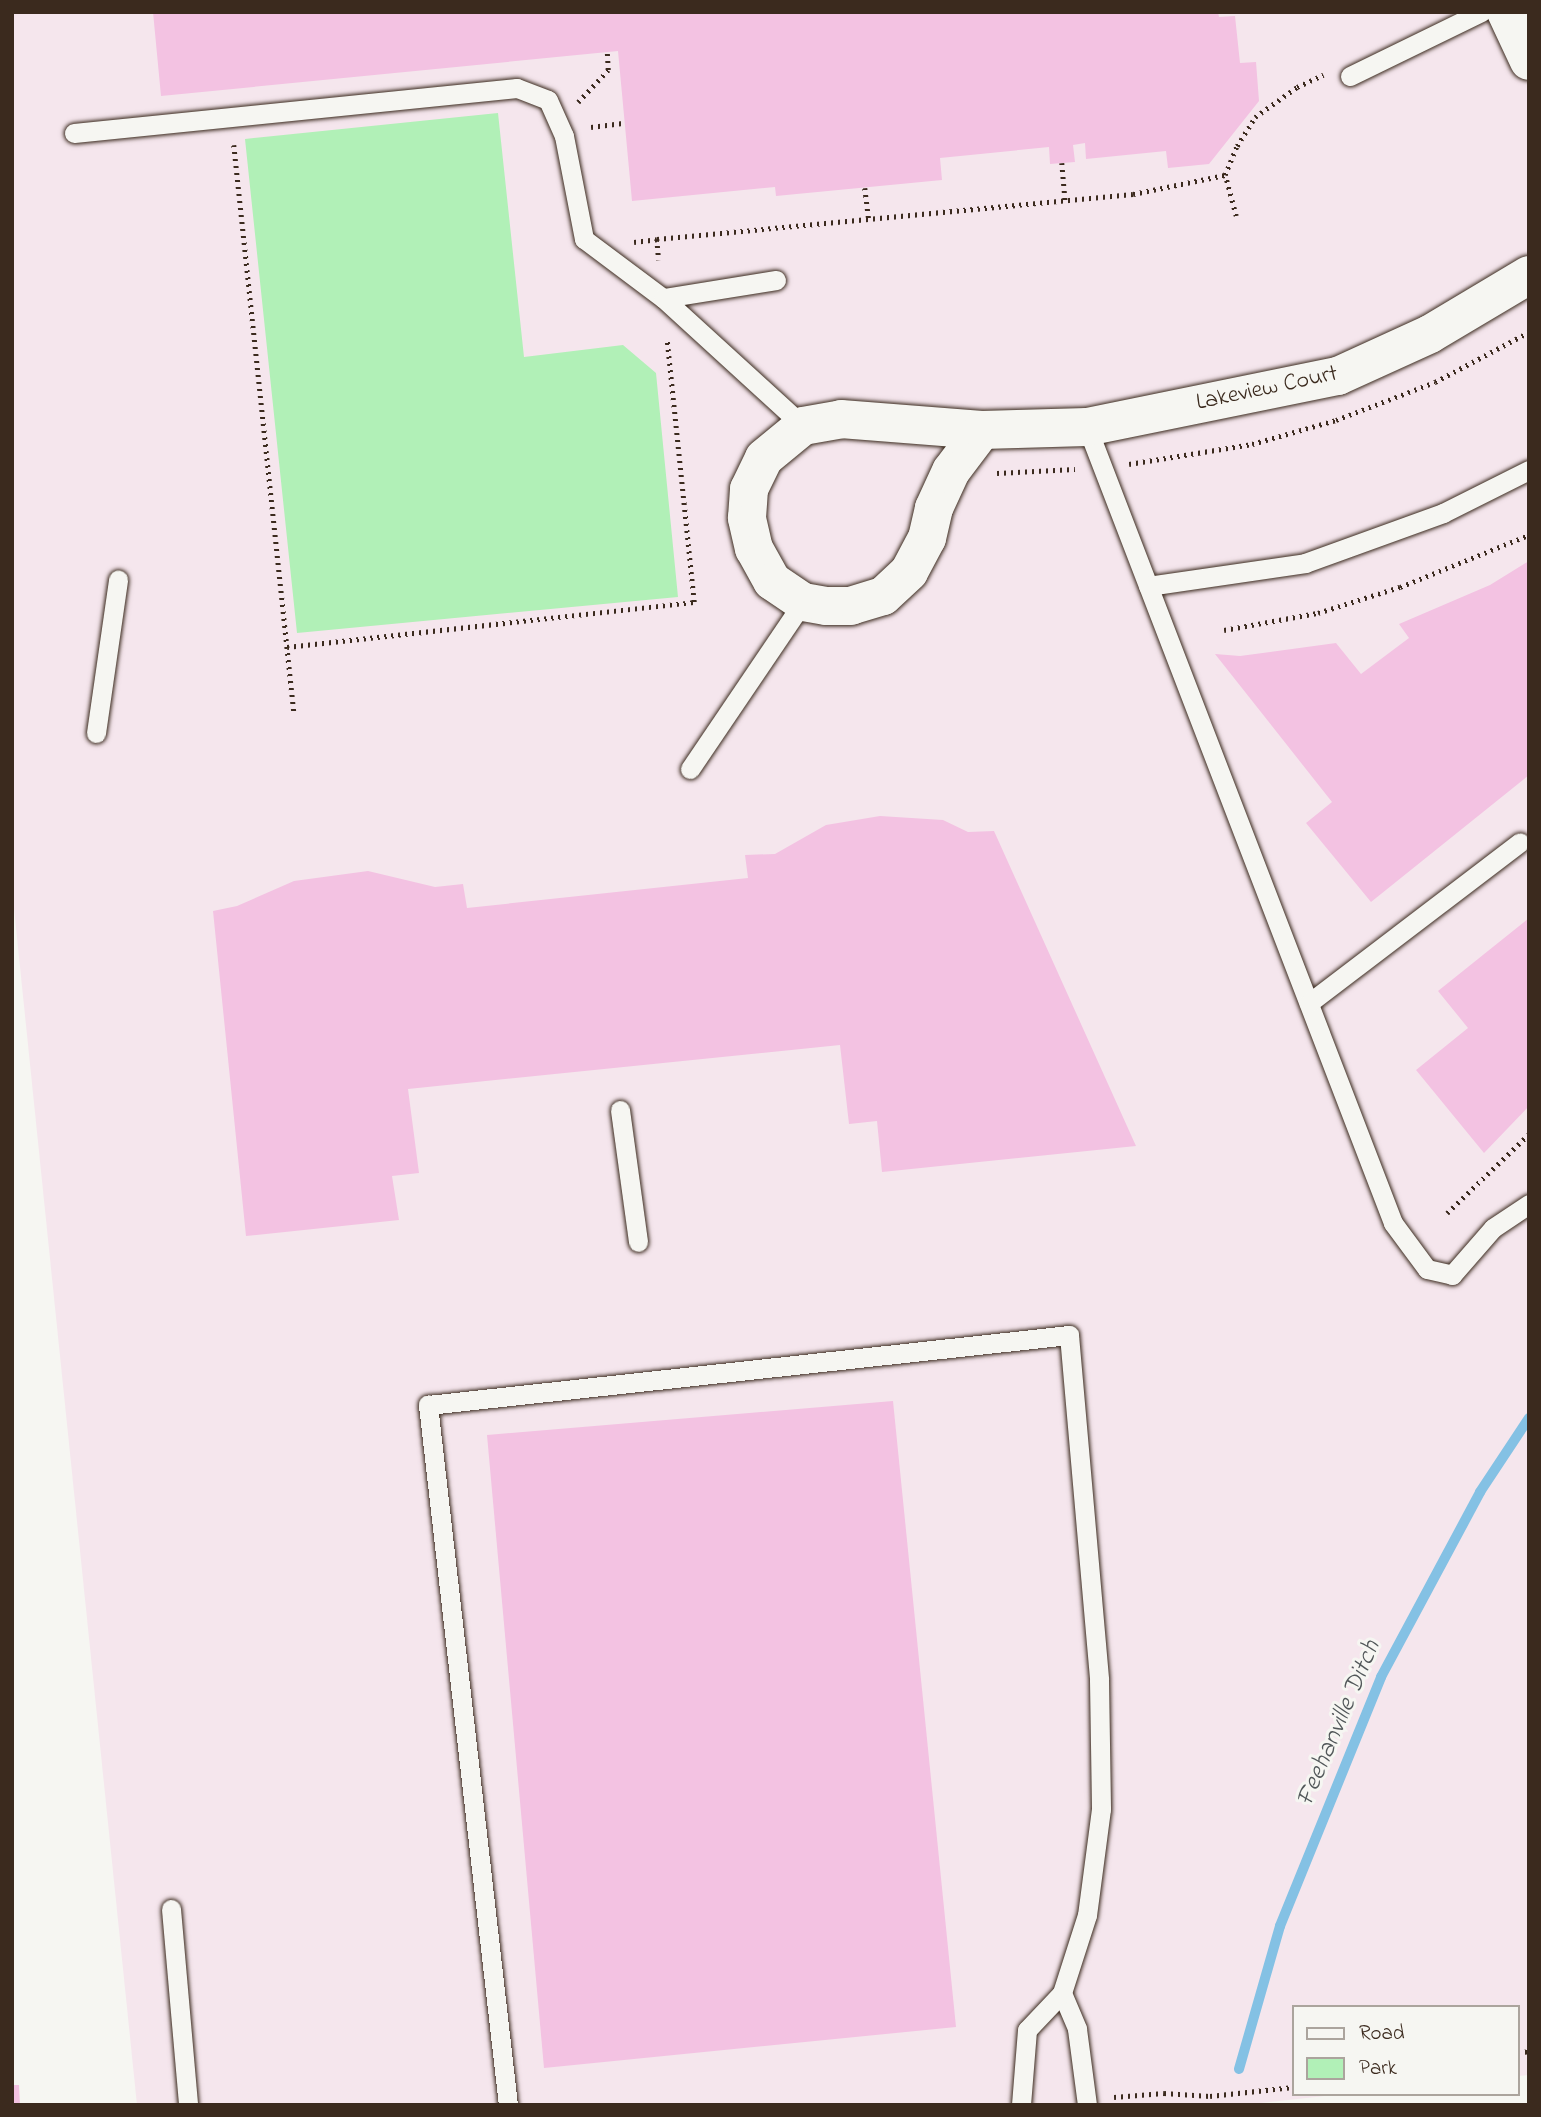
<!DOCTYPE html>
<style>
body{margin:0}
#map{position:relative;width:1541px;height:2117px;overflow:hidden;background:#f6f6f2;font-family:"Indie Flower",sans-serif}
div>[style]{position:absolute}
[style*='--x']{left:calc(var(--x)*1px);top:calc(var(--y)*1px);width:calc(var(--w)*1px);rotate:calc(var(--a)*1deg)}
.built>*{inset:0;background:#f5e6ed}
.green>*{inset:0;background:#b1f0b7}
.stream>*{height:10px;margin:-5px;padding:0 5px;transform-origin:5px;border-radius:5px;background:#84c1e4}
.building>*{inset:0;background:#f3c2e2}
.path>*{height:4.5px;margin-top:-2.25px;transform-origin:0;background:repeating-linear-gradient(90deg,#3b2a1e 0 2px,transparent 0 7px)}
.roads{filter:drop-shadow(0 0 2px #3b2a1e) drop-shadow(0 0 2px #3b2a1e)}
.lane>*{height:19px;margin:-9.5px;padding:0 9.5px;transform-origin:9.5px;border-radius:9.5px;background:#f6f6f2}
.street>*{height:38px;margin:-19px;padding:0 19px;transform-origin:19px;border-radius:19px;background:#f6f6f2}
.secondary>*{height:38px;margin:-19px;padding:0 19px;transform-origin:19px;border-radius:19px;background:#f6f6f2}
span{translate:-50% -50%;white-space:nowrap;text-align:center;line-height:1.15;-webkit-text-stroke:6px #f6f6f2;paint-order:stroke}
.street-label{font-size:24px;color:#3b2a1e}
.water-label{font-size:26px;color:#515759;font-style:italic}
.frame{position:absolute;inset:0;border:14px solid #3b2a1e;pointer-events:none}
.legend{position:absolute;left:1292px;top:2005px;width:228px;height:91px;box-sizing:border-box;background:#f6f6f2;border:2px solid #aba49d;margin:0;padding:9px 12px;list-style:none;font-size:21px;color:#3b2a1e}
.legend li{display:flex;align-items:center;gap:14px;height:35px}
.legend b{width:35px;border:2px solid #aba49d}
</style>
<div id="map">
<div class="built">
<div style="clip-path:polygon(12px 12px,1529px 12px,1529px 2075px,1518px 2076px,1518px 2007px,1294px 2007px,1294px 2094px,1343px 2094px,1242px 2105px,137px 2105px,12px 889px)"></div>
</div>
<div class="green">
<div style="clip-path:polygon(498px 113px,524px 357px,623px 345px,656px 373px,678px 597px,297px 633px,245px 139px)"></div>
</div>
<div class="stream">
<div style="--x:1239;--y:2069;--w:149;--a:-74"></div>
<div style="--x:1280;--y:1926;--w:269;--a:-67.9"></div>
<div style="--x:1381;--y:1677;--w:210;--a:-61.8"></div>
<div style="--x:1480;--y:1492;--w:89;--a:-56.5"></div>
</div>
<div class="building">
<div style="clip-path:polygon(153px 12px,1218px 12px,1219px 17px,1235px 16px,1240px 63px,1256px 62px,1259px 101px,1209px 164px,1168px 168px,1166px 151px,1086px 159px,1085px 143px,1073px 145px,1075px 162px,1050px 164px,1049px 147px,940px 158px,942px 180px,776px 196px,775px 187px,632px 201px,618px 51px,161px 96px)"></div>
<div style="clip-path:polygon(1529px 561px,1529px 775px,1371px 902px,1306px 823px,1332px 802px,1215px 654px,1240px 656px,1336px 643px,1361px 674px,1409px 638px,1399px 624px,1490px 585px)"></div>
<div style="clip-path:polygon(880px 816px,943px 820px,968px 832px,994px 831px,1136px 1146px,882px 1172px,877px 1121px,849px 1124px,840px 1045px,408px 1089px,419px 1173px,392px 1176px,399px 1220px,246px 1236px,213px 911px,237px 906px,294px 881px,368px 871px,435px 887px,463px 884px,467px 908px,748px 878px,745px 855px,775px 854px,826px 825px)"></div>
<div style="clip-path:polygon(1529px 918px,1529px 1106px,1484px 1153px,1416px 1070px,1468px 1028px,1438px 991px)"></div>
<div style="clip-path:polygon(893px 1401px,956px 2027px,544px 2068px,487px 1435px)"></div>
<div style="clip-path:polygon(12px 2085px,19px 2085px,20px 2105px,12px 2105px)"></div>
</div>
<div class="path">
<div style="--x:578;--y:102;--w:44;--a:-46.8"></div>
<div style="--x:608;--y:70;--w:18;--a:-93"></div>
<div style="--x:591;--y:127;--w:34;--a:-7"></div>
<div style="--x:234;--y:145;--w:570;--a:83.96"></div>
<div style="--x:1062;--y:163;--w:37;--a:85"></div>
<div style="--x:865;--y:188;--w:31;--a:83"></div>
<div style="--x:1236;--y:216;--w:42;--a:-105"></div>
<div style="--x:1225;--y:175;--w:31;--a:-68"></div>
<div style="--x:1237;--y:146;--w:34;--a:-58"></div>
<div style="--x:1255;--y:117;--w:52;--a:-35.5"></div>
<div style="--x:1297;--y:87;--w:29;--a:-25"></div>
<div style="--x:657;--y:239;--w:478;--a:-5.4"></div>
<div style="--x:1133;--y:194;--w:94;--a:-11.7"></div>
<div style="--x:634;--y:242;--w:23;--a:-7"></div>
<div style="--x:657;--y:239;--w:21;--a:85"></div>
<div style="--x:1129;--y:464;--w:125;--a:-9.2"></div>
<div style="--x:1252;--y:444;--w:87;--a:-15.9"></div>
<div style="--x:1336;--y:420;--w:106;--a:-21"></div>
<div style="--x:1435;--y:382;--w:106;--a:-28"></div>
<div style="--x:997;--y:473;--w:78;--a:-2.9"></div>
<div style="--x:1224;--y:630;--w:96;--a:-10.3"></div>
<div style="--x:1318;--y:613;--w:86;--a:-17.6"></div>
<div style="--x:1400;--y:587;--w:139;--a:-22"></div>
<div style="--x:287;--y:647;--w:409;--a:-6.3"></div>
<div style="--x:694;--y:602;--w:262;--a:-95.9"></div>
<div style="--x:1447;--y:1213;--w:114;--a:-43.9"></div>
<div style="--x:1518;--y:2053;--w:11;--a:-10"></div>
<div style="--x:1114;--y:2097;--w:50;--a:-4.6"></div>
<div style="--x:1164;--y:2093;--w:46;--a:3.7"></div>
<div style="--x:1210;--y:2096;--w:84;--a:-6.1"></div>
</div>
<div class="roads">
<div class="lane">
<div style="--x:1350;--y:76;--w:146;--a:-26"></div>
<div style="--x:74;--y:133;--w:445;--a:-5.8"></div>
<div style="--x:517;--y:88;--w:33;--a:21"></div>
<div style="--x:548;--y:100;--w:39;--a:66"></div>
<div style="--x:564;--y:136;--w:105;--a:79"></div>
<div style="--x:584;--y:239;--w:99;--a:36.8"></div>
<div style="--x:776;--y:280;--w:114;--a:170.9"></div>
<div style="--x:663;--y:298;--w:190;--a:42.4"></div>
<div style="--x:1087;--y:427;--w:853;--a:68.97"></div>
<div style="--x:1393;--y:1223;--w:57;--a:53.5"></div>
<div style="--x:1427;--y:1269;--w:26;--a:13"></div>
<div style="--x:1452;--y:1275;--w:62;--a:-48.9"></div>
<div style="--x:1493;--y:1228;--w:43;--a:-33.7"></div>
<div style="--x:1148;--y:586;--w:159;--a:-8.3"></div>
<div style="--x:1305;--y:563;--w:147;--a:-19.9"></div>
<div style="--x:1443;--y:513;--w:96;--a:-26.6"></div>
<div style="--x:96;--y:733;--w:155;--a:-81.8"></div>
<div style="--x:690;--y:769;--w:202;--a:-55.9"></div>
<div style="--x:1309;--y:1003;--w:265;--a:-37.3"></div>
<div style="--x:620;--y:1110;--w:133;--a:82.2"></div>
<div style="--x:171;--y:1909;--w:197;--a:85"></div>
<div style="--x:1062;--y:1993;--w:39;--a:67"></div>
<div style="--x:1077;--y:2029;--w:77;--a:82.5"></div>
<div style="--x:508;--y:2105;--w:705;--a:-96.52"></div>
<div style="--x:428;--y:1405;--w:645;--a:-6.23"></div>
<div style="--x:1069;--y:1335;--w:346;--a:85"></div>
<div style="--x:1099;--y:1680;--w:129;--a:89.1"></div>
<div style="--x:1101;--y:1809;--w:107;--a:97.5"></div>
<div style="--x:1087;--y:1915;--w:82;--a:107.8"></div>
<div style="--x:1062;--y:1993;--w:51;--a:133.4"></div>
<div style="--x:1027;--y:2030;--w:75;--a:94.6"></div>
</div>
<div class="street">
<div style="--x:841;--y:419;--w:141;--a:4.5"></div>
<div style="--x:982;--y:430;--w:51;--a:127.1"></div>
<div style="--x:951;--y:471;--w:41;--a:114.7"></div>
<div style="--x:934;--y:508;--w:31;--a:103"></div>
<div style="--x:927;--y:538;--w:38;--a:118"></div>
<div style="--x:909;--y:572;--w:35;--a:137"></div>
<div style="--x:883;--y:596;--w:34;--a:163"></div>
<div style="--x:851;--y:606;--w:25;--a:180"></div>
<div style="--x:826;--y:606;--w:23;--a:-170"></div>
<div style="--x:803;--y:602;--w:37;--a:-146"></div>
<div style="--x:772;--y:581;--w:37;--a:-119"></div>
<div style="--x:754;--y:549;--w:32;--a:-103"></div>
<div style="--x:747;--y:518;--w:29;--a:-86"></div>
<div style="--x:749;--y:489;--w:34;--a:-64"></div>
<div style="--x:764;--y:458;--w:50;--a:-39.4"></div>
<div style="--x:803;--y:426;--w:39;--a:-10"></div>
<div style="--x:982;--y:430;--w:105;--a:-1.6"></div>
<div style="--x:1087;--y:427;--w:256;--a:-11.5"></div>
<div style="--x:1338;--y:376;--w:101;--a:-24.5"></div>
<div style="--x:1430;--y:334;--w:115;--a:-30.8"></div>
</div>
<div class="secondary">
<div style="--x:1506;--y:12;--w:54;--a:64.9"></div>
</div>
</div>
<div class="street-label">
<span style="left:1267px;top:389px;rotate:-12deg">Lakeview Court</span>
</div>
<div class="water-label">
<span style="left:1340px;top:1724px;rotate:-67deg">Feehanville Ditch</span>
</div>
<div class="frame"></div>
<ul class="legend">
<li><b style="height:9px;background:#f6f6f2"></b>Road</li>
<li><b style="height:19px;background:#b1f0b7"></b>Park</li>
</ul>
</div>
